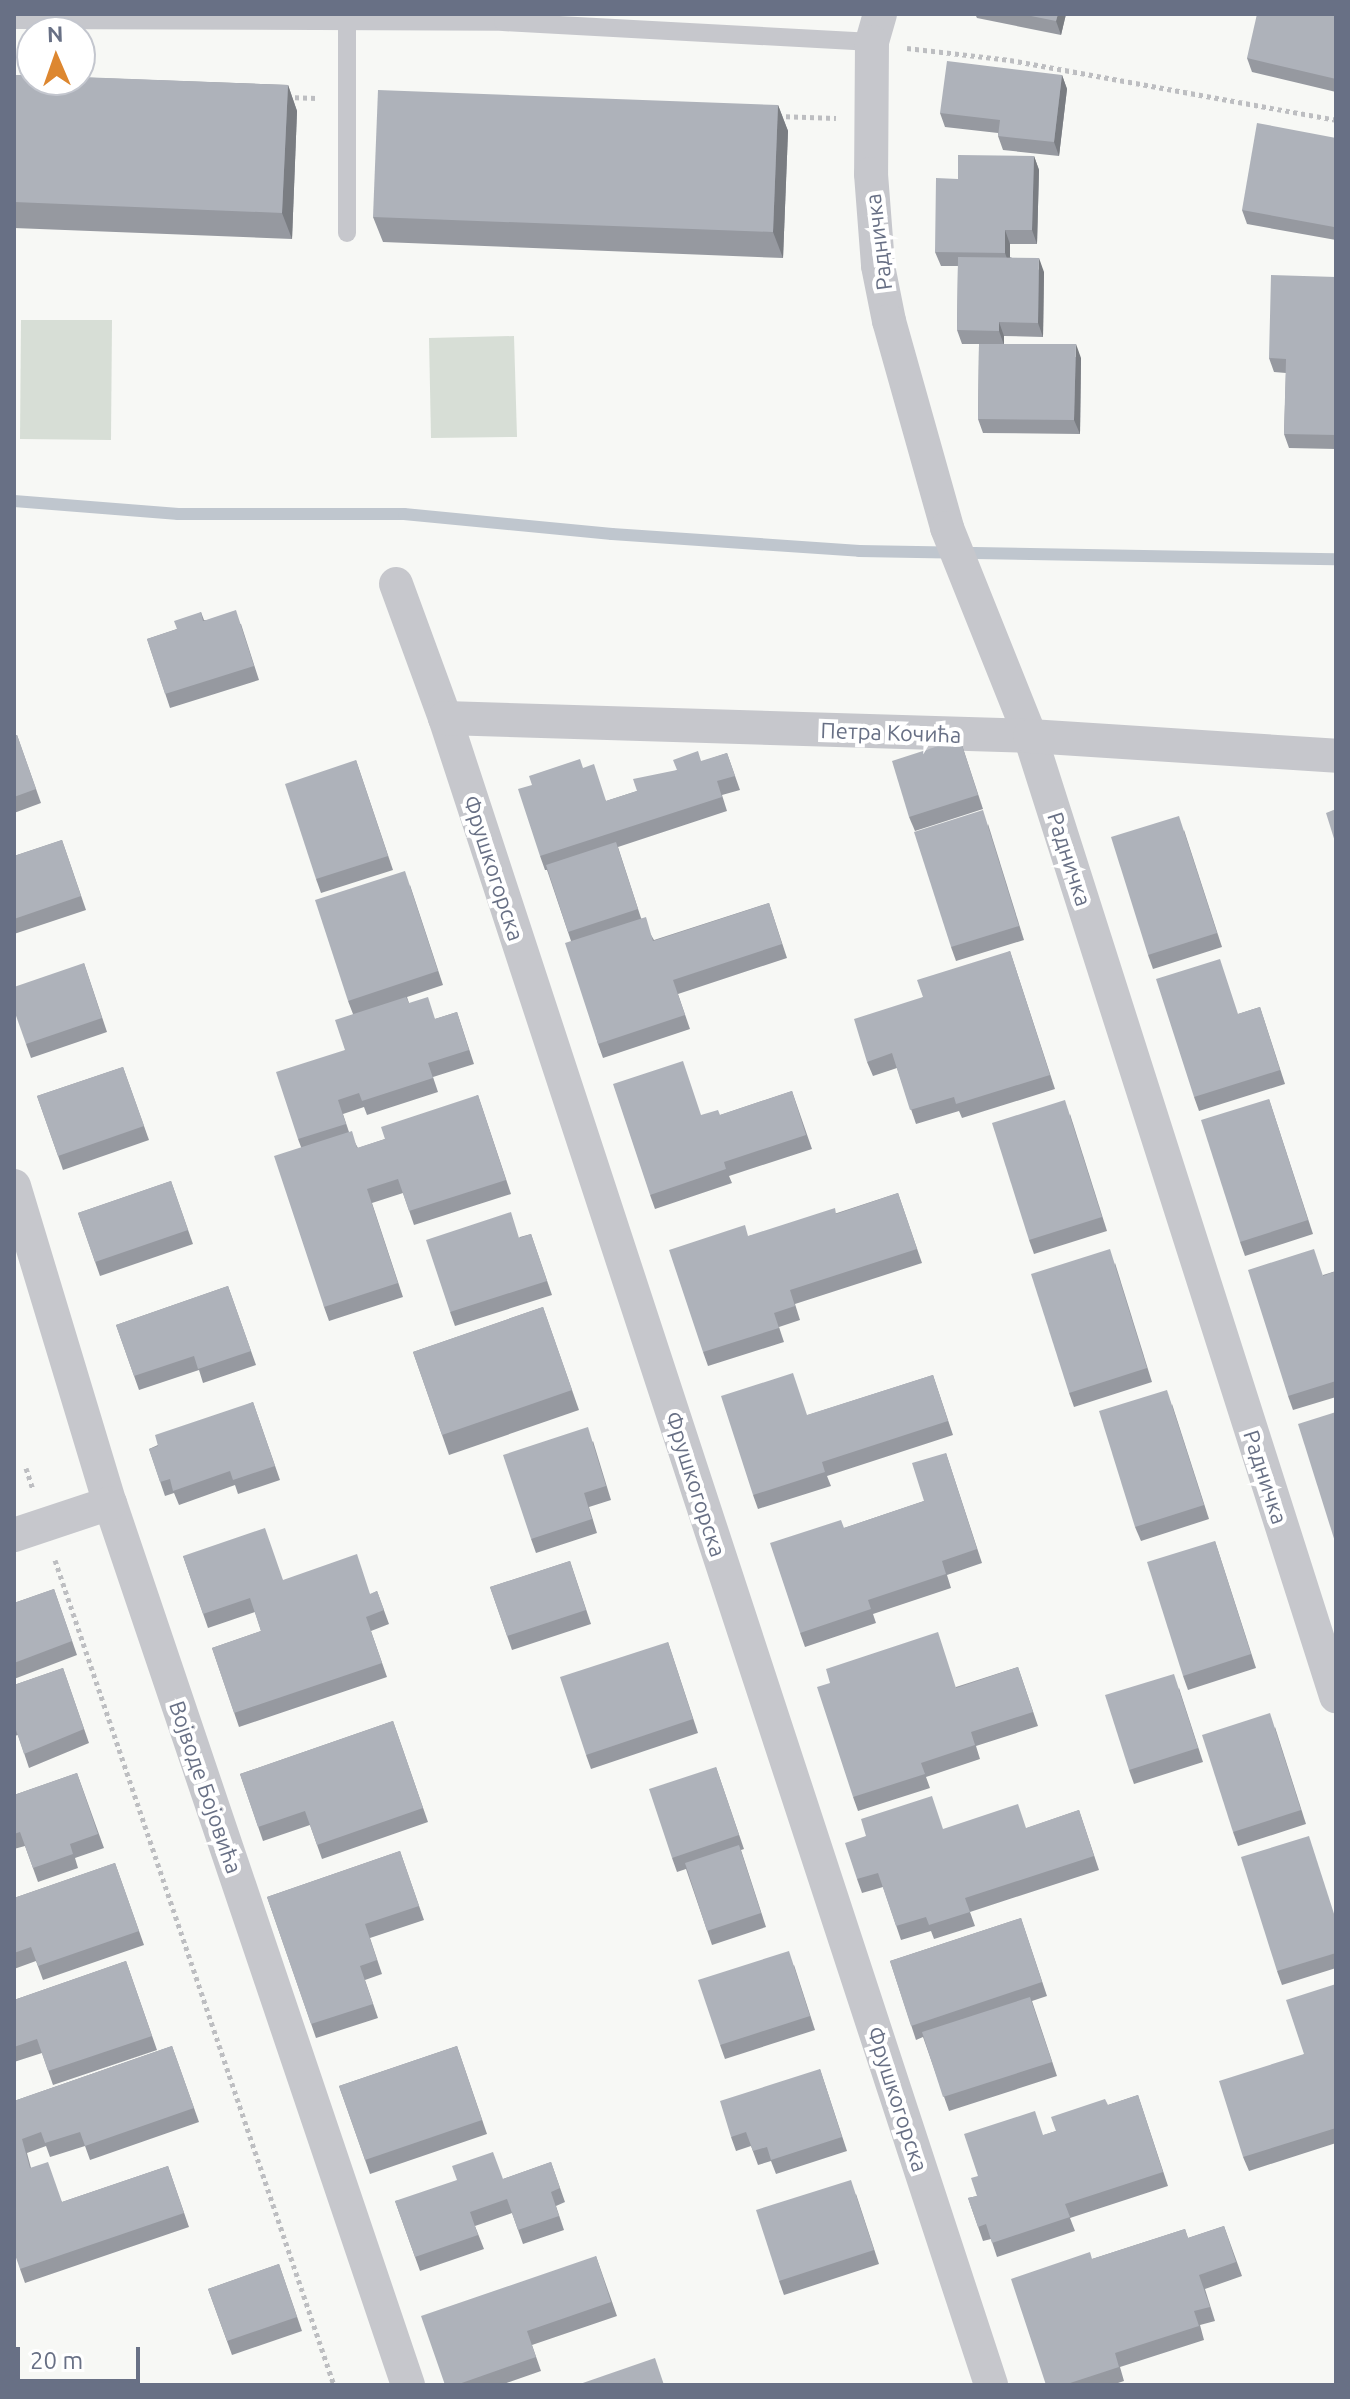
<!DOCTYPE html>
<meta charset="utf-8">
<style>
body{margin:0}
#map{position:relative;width:1350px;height:2399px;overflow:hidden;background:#f7f8f5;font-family:Ubuntu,sans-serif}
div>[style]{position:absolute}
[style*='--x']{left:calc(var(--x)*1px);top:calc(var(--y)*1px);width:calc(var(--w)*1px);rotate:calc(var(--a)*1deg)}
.green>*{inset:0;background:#d7ded6}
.stream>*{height:12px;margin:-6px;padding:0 6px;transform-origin:6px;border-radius:6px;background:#bfc6ce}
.path>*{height:5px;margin-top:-2.5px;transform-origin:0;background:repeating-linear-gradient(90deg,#bdbec1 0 4px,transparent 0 8px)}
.service>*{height:18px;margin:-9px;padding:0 9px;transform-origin:9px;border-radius:9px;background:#c6c7cc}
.minor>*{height:34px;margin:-17px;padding:0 17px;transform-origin:17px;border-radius:17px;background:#c6c7cc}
.wall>*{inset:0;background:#9699a0}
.shaded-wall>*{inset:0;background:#7a7d82}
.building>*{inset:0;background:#aeb2ba}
span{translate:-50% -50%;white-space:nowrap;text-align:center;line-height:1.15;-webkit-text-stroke:8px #fff;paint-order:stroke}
.street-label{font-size:22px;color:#687085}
.frame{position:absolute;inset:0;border:16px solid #687085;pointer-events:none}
.north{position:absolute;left:16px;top:16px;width:80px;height:80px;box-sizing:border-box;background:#fff;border:2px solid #c3c6ce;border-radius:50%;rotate:358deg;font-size:22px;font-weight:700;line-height:32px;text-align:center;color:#687085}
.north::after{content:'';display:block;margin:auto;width:28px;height:36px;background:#dd8730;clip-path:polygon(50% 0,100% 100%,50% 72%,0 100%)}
.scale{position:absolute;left:16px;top:2347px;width:124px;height:36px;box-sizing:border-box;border:4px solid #687085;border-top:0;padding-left:10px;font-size:24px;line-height:28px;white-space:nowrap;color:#687085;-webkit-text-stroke:6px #fff;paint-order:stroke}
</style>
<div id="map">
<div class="green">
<div style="clip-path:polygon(21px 320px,112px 320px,111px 440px,20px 439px)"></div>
<div style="clip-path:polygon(514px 336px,517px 437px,431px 438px,429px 338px)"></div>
</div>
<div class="stream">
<div style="--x:14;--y:501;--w:165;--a:4.5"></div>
<div style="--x:178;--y:514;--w:226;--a:0"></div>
<div style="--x:404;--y:514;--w:209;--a:5.5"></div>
<div style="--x:612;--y:534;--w:248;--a:3.9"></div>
<div style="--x:859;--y:551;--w:477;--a:1"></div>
</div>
<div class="path">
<div style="--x:907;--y:48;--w:104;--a:6.6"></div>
<div style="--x:1010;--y:60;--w:331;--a:10.4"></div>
<div style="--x:287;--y:97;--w:30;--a:2"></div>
<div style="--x:778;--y:116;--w:58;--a:2"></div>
<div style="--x:26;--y:1468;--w:23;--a:72"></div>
<div style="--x:55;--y:1560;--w:871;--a:71.32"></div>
</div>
<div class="service">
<div style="--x:14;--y:20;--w:489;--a:0.2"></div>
<div style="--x:503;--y:22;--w:370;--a:3.1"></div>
<div style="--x:347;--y:233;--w:212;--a:-90"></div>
</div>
<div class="minor">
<div style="--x:880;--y:14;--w:29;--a:106"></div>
<div style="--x:872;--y:42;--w:132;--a:90.4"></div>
<div style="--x:871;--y:174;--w:92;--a:85.6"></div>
<div style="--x:878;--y:266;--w:56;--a:78.7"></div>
<div style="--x:889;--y:321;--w:215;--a:74.3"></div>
<div style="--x:947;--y:528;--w:224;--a:68.2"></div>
<div style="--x:1030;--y:736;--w:1008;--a:72.32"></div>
<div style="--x:396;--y:584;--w:143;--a:69.9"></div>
<div style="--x:445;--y:718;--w:1754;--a:71.86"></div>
<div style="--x:445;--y:718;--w:585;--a:1.76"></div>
<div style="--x:1030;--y:736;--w:307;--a:3.7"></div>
<div style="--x:14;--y:1186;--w:331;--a:73.2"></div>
<div style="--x:110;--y:1503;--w:931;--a:71.33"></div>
<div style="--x:14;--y:1535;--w:101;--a:-18.4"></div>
</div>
<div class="wall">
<div style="clip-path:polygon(975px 14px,1066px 14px,1061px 35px,977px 18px)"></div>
<div style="clip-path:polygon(1336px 14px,1336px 92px,1252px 72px,1247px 58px)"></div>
<div style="clip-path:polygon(14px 75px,288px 85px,297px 111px,292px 239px,14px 228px)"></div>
<div style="clip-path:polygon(1062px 75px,1067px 89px,1059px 156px,1003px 150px,998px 136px,998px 133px,945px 127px,940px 113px)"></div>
<div style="clip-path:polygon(778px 105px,788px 131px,783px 258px,383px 242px,373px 217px)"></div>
<div style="clip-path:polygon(1336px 138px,1336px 240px,1247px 224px,1242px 210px)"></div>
<div style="clip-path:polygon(1034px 156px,1039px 170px,1037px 244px,1010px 244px,1010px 257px,1044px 272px,1043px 337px,1004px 336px,1004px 344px,1081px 358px,1080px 434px,983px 433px,978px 419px,979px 344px,962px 344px,957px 330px,958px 266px,941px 266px,935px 252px,958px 179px)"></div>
<div style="clip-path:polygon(1336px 277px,1336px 449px,1289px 448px,1284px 434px,1286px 373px,1274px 372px,1269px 358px)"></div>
<div style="clip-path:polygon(201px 612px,204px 620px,241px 624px,259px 680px,170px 708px,147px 639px,177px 629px)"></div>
<div style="clip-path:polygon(17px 735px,41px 803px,14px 813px,14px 736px)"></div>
<div style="clip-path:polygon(960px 739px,983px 809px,915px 831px,909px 817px)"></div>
<div style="clip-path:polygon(727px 753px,740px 790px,722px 795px,727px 811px,618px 847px,641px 918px,654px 940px,769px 903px,787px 958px,678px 994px,690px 1029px,603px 1058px,598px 1044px,571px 941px,547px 870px,545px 870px,540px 856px,583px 768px,606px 801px,637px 791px,677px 770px)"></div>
<div style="clip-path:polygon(356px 760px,393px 870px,321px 893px,316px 879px)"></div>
<div style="clip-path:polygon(988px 824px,1024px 940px,956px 961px,951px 947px)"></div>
<div style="clip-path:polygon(1184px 830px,1222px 947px,1153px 969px,1148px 955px)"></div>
<div style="clip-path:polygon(62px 840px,86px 910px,14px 934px,14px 856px)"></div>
<div style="clip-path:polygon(410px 885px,443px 985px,407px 997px,409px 1003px,435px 1019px,457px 1012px,474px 1064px,433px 1077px,438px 1092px,367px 1115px,364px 1107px,343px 1114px,349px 1132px,358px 1148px,385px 1139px,478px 1095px,511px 1194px,414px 1225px,403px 1193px,372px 1203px,403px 1297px,329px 1321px,324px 1307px,301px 1147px,298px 1139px,345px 1050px,353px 1014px,348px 1001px)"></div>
<div style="clip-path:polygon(1010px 951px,1055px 1089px,962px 1118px,959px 1111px,916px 1124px,897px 1068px,873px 1076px,867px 1062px,923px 997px)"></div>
<div style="clip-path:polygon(84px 963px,107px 1032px,31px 1058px,26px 1044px)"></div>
<div style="clip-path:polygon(1260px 1007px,1285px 1084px,1199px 1111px,1194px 1097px,1238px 1014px)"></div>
<div style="clip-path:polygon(123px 1067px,149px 1140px,63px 1170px,37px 1096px)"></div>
<div style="clip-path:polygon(792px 1091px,812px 1149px,729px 1176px,732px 1183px,655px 1209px,650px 1195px,701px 1115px,720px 1115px)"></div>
<div style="clip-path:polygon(1269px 1099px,1313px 1234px,1245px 1256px,1240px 1242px)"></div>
<div style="clip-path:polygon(1070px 1114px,1107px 1231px,1034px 1254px,1029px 1240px)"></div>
<div style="clip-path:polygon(171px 1181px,193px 1244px,100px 1276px,78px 1213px)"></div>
<div style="clip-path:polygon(898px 1193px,922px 1263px,795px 1304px,800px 1320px,779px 1327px,784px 1342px,708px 1366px,703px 1352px,749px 1236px,837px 1213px)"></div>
<div style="clip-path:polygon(531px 1234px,552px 1295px,455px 1326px,450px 1312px,520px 1237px)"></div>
<div style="clip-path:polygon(1115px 1263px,1152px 1382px,1074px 1407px,1069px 1393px)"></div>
<div style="clip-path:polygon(1336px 1271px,1336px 1397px,1293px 1410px,1288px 1396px,1323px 1275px)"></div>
<div style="clip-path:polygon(228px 1286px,256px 1365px,203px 1383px,199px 1370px,139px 1390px,116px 1325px)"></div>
<div style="clip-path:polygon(543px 1307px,579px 1410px,449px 1455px,413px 1352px)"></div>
<div style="clip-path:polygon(933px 1375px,953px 1435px,827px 1476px,831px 1486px,758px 1509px,753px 1495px,808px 1415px)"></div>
<div style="clip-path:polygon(253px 1402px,280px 1480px,238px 1494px,235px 1485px,179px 1505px,174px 1493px,165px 1496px,149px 1449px)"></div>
<div style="clip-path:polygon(1172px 1404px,1209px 1519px,1141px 1541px,1135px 1527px)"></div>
<div style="clip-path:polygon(593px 1441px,611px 1500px,589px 1507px,597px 1533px,536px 1553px,531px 1539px)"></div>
<div style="clip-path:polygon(946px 1453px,982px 1563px,947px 1575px,951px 1588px,873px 1614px,876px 1623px,805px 1647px,800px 1633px,844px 1528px,924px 1501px)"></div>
<div style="clip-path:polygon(1215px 1541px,1256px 1668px,1188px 1690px,1183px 1676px)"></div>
<div style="clip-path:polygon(183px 1556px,283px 1580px,371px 1594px,377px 1591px,389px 1624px,371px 1631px,387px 1677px,239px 1727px,212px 1648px,261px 1631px,255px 1612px,208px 1628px)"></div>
<div style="clip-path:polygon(570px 1561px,591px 1624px,512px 1650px,490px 1587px)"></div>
<div style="clip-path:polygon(54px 1589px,77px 1655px,14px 1679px,14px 1603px)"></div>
<div style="clip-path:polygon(668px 1642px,698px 1733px,591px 1769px,586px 1755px)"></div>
<div style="clip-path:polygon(1018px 1667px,1038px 1726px,976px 1746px,980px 1759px,926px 1777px,930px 1788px,858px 1811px,853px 1797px,956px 1687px)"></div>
<div style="clip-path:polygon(63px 1668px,89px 1743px,29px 1768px,18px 1735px,14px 1736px,14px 1685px)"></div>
<div style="clip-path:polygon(1179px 1688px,1203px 1762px,1134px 1784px,1129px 1770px)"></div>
<div style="clip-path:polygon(393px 1721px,428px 1822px,322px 1859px,310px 1825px,263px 1841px,240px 1774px)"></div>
<div style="clip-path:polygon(1275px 1727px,1306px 1824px,1238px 1846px,1233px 1832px)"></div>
<div style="clip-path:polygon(716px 1767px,744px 1849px,741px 1850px,766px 1927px,712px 1945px,686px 1869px,677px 1872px,672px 1858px)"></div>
<div style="clip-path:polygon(77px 1773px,104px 1848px,75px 1858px,78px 1868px,38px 1882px,25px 1846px,14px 1849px,14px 1795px)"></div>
<div style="clip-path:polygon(1079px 1810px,1099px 1870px,970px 1912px,975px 1926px,934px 1939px,931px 1931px,901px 1940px,883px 1887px,862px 1893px,857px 1879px,866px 1836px,943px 1829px,1027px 1828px)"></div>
<div style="clip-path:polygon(400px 1851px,424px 1920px,370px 1938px,382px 1974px,365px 1980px,378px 2018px,316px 2038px,267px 1897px)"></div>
<div style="clip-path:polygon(115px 1863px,144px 1945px,43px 1980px,36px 1961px,14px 1969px,14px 1898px)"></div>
<div style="clip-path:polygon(1021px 1918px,1047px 1996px,1032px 2001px,1057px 2076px,949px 2111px,923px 2037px,916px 2040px,890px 1961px)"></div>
<div style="clip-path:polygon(1336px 1918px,1336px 1968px,1282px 1985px,1277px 1971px)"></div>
<div style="clip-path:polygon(126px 1961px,157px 2050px,53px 2085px,42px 2053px,14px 2062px,14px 2000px)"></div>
<div style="clip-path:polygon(794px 1965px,815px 2030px,725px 2059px,720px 2045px)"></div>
<div style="clip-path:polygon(1336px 1984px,1336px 2143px,1249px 2171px,1243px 2157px,1304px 2054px)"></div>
<div style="clip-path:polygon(172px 2046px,199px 2122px,90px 2160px,85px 2146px,50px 2157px,46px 2146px,27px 2153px,31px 2168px,62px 2202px,168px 2166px,189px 2227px,25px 2283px,20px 2269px,14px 2101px)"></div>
<div style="clip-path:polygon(457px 2046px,487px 2134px,370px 2174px,339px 2086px)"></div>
<div style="clip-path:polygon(820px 2069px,847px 2151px,776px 2174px,771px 2161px,758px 2165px,751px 2146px,736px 2151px,731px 2137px)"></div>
<div style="clip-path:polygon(1138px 2095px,1168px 2186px,1070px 2218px,1075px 2231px,997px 2257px,991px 2239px,983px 2241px,968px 2198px,977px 2196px,978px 2176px,1044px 2135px,1056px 2131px,1108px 2105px)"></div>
<div style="clip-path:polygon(551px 2162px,565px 2202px,556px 2206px,564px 2230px,523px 2244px,512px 2213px,475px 2226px,484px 2249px,420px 2271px,395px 2201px,503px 2179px)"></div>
<div style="clip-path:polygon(856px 2194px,879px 2264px,784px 2295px,779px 2281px)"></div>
<div style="clip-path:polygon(1224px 2226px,1242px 2276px,1205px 2289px,1215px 2321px,1200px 2325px,1204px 2340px,1120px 2367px,1124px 2381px,1112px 2385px,1046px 2385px,1092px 2259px,1185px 2229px,1188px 2238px)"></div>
<div style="clip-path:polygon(596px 2256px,617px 2316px,532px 2345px,541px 2371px,501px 2385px,445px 2385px)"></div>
<div style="clip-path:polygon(279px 2264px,302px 2331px,232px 2355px,208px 2289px)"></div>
</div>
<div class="shaded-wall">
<div style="clip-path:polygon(1058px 14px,1066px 14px,1061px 35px,1056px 21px)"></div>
<div style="clip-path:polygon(1062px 75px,1067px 89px,1059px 156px,1054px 142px)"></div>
<div style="clip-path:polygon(288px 85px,297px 111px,292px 239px,282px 213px)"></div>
<div style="clip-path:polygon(778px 105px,788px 131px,783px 258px,773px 232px)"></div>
<div style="clip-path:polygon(1034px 156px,1039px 170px,1037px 244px,1032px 230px)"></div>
<div style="clip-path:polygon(1005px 230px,1010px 244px,1010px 267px,1005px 253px)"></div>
<div style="clip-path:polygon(1039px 258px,1044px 272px,1043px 337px,1038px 323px)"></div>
<div style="clip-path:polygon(999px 322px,1004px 336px,1004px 345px,999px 331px)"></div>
<div style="clip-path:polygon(1076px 344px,1081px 358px,1080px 434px,1074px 420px)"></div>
</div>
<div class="building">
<div style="clip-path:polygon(1021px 14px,1058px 14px,1056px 21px)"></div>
<div style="clip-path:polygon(1257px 14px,1336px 14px,1336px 79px,1247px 58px)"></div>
<div style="clip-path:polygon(947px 61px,1062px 75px,1054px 142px,998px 136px,1000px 120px,940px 113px)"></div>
<div style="clip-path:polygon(14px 75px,32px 75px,32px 80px,80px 80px,80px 77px,288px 85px,282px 213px,14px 202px)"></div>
<div style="clip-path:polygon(378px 90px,778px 105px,773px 232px,373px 217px)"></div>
<div style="clip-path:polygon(1257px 123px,1336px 138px,1336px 216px,1334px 227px,1242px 210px)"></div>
<div style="clip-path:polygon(958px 155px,1034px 156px,1032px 230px,1005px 230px,1005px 253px,935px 252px,936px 178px,958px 179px)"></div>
<div style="clip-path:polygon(958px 257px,1039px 258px,1038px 323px,999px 322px,999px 331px,957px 330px)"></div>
<div style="clip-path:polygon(1271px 275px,1336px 277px,1336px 435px,1284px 434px,1286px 359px,1269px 358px)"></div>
<div style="clip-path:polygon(979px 344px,1076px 344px,1074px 420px,978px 419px)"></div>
<div style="clip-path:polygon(236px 610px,254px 666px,165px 694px,147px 639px,177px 629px,174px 621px,201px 612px,203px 621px)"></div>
<div style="clip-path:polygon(17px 735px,36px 789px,14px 797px,14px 736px)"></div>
<div style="clip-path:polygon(960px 739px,978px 795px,909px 817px,892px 761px)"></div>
<div style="clip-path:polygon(698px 751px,701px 761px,727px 753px,735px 776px,717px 781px,722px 797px,540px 856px,518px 789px,532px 785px,529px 776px,580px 759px,583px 768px,594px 764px,606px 801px,637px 791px,633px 779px,677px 770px,673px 760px)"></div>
<div style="clip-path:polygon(356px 760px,388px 856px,316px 879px,285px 784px)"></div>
<div style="clip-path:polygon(1336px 809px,1336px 845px,1326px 813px)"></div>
<div style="clip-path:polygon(983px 810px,1019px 926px,951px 947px,914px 832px)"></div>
<div style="clip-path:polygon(1179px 816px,1217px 933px,1148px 955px,1111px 837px)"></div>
<div style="clip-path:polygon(62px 840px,81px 896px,14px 919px,14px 856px)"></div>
<div style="clip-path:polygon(616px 842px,638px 909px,568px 932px,546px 865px)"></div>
<div style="clip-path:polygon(405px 871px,438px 971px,348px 1001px,315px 900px)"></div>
<div style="clip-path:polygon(769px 903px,782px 944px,673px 980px,685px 1015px,598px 1044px,565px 943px,646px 917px,653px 941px)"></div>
<div style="clip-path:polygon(1010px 951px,1050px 1075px,956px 1104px,954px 1097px,910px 1110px,892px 1053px,867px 1062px,854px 1019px,923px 997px,917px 980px)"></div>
<div style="clip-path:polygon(1220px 959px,1238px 1014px,1260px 1007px,1280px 1070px,1194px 1097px,1156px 979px)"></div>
<div style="clip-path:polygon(84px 963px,102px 1018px,26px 1044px,14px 1010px,14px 987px)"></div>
<div style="clip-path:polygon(406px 997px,409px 1003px,428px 997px,435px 1019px,457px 1012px,469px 1050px,428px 1063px,433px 1078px,362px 1101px,359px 1093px,338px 1100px,346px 1124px,298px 1139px,276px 1072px,345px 1050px,335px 1020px)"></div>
<div style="clip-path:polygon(683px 1061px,701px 1115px,718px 1110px,720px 1115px,792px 1091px,806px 1135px,724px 1162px,726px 1169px,650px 1195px,613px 1084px)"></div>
<div style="clip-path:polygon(123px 1067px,144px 1126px,58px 1156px,37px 1096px)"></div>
<div style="clip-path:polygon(478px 1095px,506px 1180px,409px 1211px,398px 1179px,367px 1189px,398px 1283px,324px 1307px,274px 1156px,352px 1131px,357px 1148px,385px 1139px,381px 1127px)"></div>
<div style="clip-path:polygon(1269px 1099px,1308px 1220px,1240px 1242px,1201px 1120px)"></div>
<div style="clip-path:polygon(1065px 1100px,1102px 1217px,1029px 1240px,992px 1123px)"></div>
<div style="clip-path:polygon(171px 1181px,188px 1230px,95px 1262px,78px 1213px)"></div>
<div style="clip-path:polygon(898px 1193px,917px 1249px,790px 1290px,795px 1306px,774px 1313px,779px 1328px,703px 1352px,669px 1250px,745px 1225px,748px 1236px,835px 1208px,836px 1214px)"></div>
<div style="clip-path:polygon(511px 1212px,519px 1238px,531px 1234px,547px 1281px,450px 1312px,426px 1240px)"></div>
<div style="clip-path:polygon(1110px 1249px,1147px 1368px,1069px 1393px,1031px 1274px)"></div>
<div style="clip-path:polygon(1314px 1249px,1323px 1276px,1336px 1271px,1336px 1381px,1288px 1396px,1248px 1270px)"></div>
<div style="clip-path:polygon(228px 1286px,251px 1351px,198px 1369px,194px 1356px,134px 1376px,116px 1325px)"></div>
<div style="clip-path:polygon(543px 1307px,572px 1390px,442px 1435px,413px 1352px)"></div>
<div style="clip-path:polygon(793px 1373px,807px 1415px,933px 1375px,948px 1421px,822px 1462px,825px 1472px,753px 1495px,721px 1396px)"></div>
<div style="clip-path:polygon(1167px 1390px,1204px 1505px,1135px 1527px,1099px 1411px)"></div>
<div style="clip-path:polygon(253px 1402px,275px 1466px,233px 1480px,230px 1471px,173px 1491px,170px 1479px,160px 1482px,149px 1449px,158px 1446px,155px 1435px)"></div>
<div style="clip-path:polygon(1336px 1412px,1336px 1545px,1298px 1424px)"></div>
<div style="clip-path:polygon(588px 1427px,606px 1486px,584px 1493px,592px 1519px,531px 1539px,503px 1455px)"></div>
<div style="clip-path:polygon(946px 1453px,977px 1549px,942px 1561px,946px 1574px,868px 1600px,871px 1609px,800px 1633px,770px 1543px,841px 1520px,844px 1528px,924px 1501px,912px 1463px)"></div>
<div style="clip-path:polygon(265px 1528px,283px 1580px,357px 1554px,370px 1594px,377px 1591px,384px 1610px,366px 1617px,382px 1663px,234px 1713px,212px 1648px,261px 1631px,250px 1598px,203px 1614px,183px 1556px)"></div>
<div style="clip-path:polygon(1215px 1541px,1251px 1654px,1183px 1676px,1147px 1562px)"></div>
<div style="clip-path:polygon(570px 1561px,586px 1610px,507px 1636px,490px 1587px)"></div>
<div style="clip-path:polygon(54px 1589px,72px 1641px,14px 1663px,14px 1603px)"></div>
<div style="clip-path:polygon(938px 1632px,956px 1688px,1018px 1667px,1033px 1712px,971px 1732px,975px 1745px,921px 1763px,925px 1774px,853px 1797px,817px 1687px,830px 1683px,826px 1669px)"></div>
<div style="clip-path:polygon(668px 1642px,693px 1719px,586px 1755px,560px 1677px)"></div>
<div style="clip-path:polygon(63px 1668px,84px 1729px,24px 1754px,14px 1724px,14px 1685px)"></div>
<div style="clip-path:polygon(1174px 1674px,1198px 1748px,1129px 1770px,1105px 1695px)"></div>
<div style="clip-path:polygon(1270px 1713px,1301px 1810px,1233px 1832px,1202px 1735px)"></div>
<div style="clip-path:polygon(393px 1721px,423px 1808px,317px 1845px,305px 1811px,258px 1827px,240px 1774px)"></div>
<div style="clip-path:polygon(716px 1767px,739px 1835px,672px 1858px,649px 1789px)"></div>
<div style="clip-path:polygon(77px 1773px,98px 1834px,70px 1844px,73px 1854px,33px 1868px,20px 1832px,14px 1834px,14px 1795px)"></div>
<div style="clip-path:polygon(932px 1796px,943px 1829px,1018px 1804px,1026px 1828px,1079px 1810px,1094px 1856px,965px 1898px,970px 1912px,929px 1925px,926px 1917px,896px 1926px,878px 1873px,857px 1879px,845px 1843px,866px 1836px,861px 1819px)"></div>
<div style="clip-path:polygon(1309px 1836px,1336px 1920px,1336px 1953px,1277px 1971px,1241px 1857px)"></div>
<div style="clip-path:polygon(739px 1845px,761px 1913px,707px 1931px,685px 1863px)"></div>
<div style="clip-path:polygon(400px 1851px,419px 1906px,365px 1924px,377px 1960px,360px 1966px,373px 2004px,311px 2024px,267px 1897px)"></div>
<div style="clip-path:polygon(115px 1863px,139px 1931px,38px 1966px,31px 1947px,14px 1953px,14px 1898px)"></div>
<div style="clip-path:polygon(1021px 1918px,1042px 1982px,911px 2026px,890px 1961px)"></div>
<div style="clip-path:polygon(789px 1951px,810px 2016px,720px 2045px,698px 1980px)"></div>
<div style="clip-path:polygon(126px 1961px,152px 2036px,48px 2071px,37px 2039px,14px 2047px,14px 2000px)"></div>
<div style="clip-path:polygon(1336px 1984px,1336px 2128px,1243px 2157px,1219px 2081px,1304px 2054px,1286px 2000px)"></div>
<div style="clip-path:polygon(1030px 1997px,1052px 2062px,943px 2097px,922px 2032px)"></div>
<div style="clip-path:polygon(172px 2046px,194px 2108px,85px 2146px,80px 2132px,45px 2143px,41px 2132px,22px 2139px,30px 2168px,48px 2162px,62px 2202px,168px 2166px,184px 2213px,20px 2269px,14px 2252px,14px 2101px)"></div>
<div style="clip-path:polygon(457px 2046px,482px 2120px,365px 2160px,339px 2086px)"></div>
<div style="clip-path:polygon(820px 2069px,842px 2137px,771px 2160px,767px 2147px,753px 2151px,746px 2132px,731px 2137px,720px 2101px)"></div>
<div style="clip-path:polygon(1138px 2095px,1163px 2172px,1065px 2204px,1070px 2217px,992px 2243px,986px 2224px,978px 2227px,968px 2198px,977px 2196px,971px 2178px,978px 2176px,964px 2134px,1035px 2111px,1043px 2135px,1056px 2131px,1051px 2117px,1105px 2099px,1108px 2105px)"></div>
<div style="clip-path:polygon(493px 2152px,503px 2179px,551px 2162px,560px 2188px,551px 2192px,559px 2216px,518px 2230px,507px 2199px,470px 2212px,478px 2235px,415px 2257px,395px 2201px,457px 2180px,452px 2166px)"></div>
<div style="clip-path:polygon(851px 2180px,874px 2250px,779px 2281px,756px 2210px)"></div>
<div style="clip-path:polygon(1224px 2226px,1236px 2262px,1199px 2275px,1210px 2307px,1194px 2311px,1199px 2326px,1115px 2353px,1119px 2367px,1064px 2385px,1046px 2385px,1011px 2279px,1090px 2252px,1092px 2259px,1185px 2229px,1188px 2238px)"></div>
<div style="clip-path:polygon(596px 2256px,611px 2302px,527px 2331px,536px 2357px,456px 2385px,445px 2385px,421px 2316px)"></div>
<div style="clip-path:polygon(279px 2264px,297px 2317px,227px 2341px,208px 2289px)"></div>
<div style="clip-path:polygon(655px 2358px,664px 2385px,577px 2385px)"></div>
</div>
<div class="street-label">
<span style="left:878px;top:242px;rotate:-97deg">Радничка</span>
<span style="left:891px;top:732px;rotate:2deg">Петра Кочића</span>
<span style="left:1070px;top:859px;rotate:72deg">Радничка</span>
<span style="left:494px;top:868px;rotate:72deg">Фрушкогорска</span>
<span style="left:1266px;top:1477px;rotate:72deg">Радничка</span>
<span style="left:696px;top:1484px;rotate:72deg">Фрушкогорска</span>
<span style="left:206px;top:1787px;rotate:71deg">Војводе Бојовића</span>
<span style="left:898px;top:2099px;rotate:72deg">Фрушкогорска</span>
</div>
<div class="frame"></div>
<div class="north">N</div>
<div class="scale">20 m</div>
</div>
